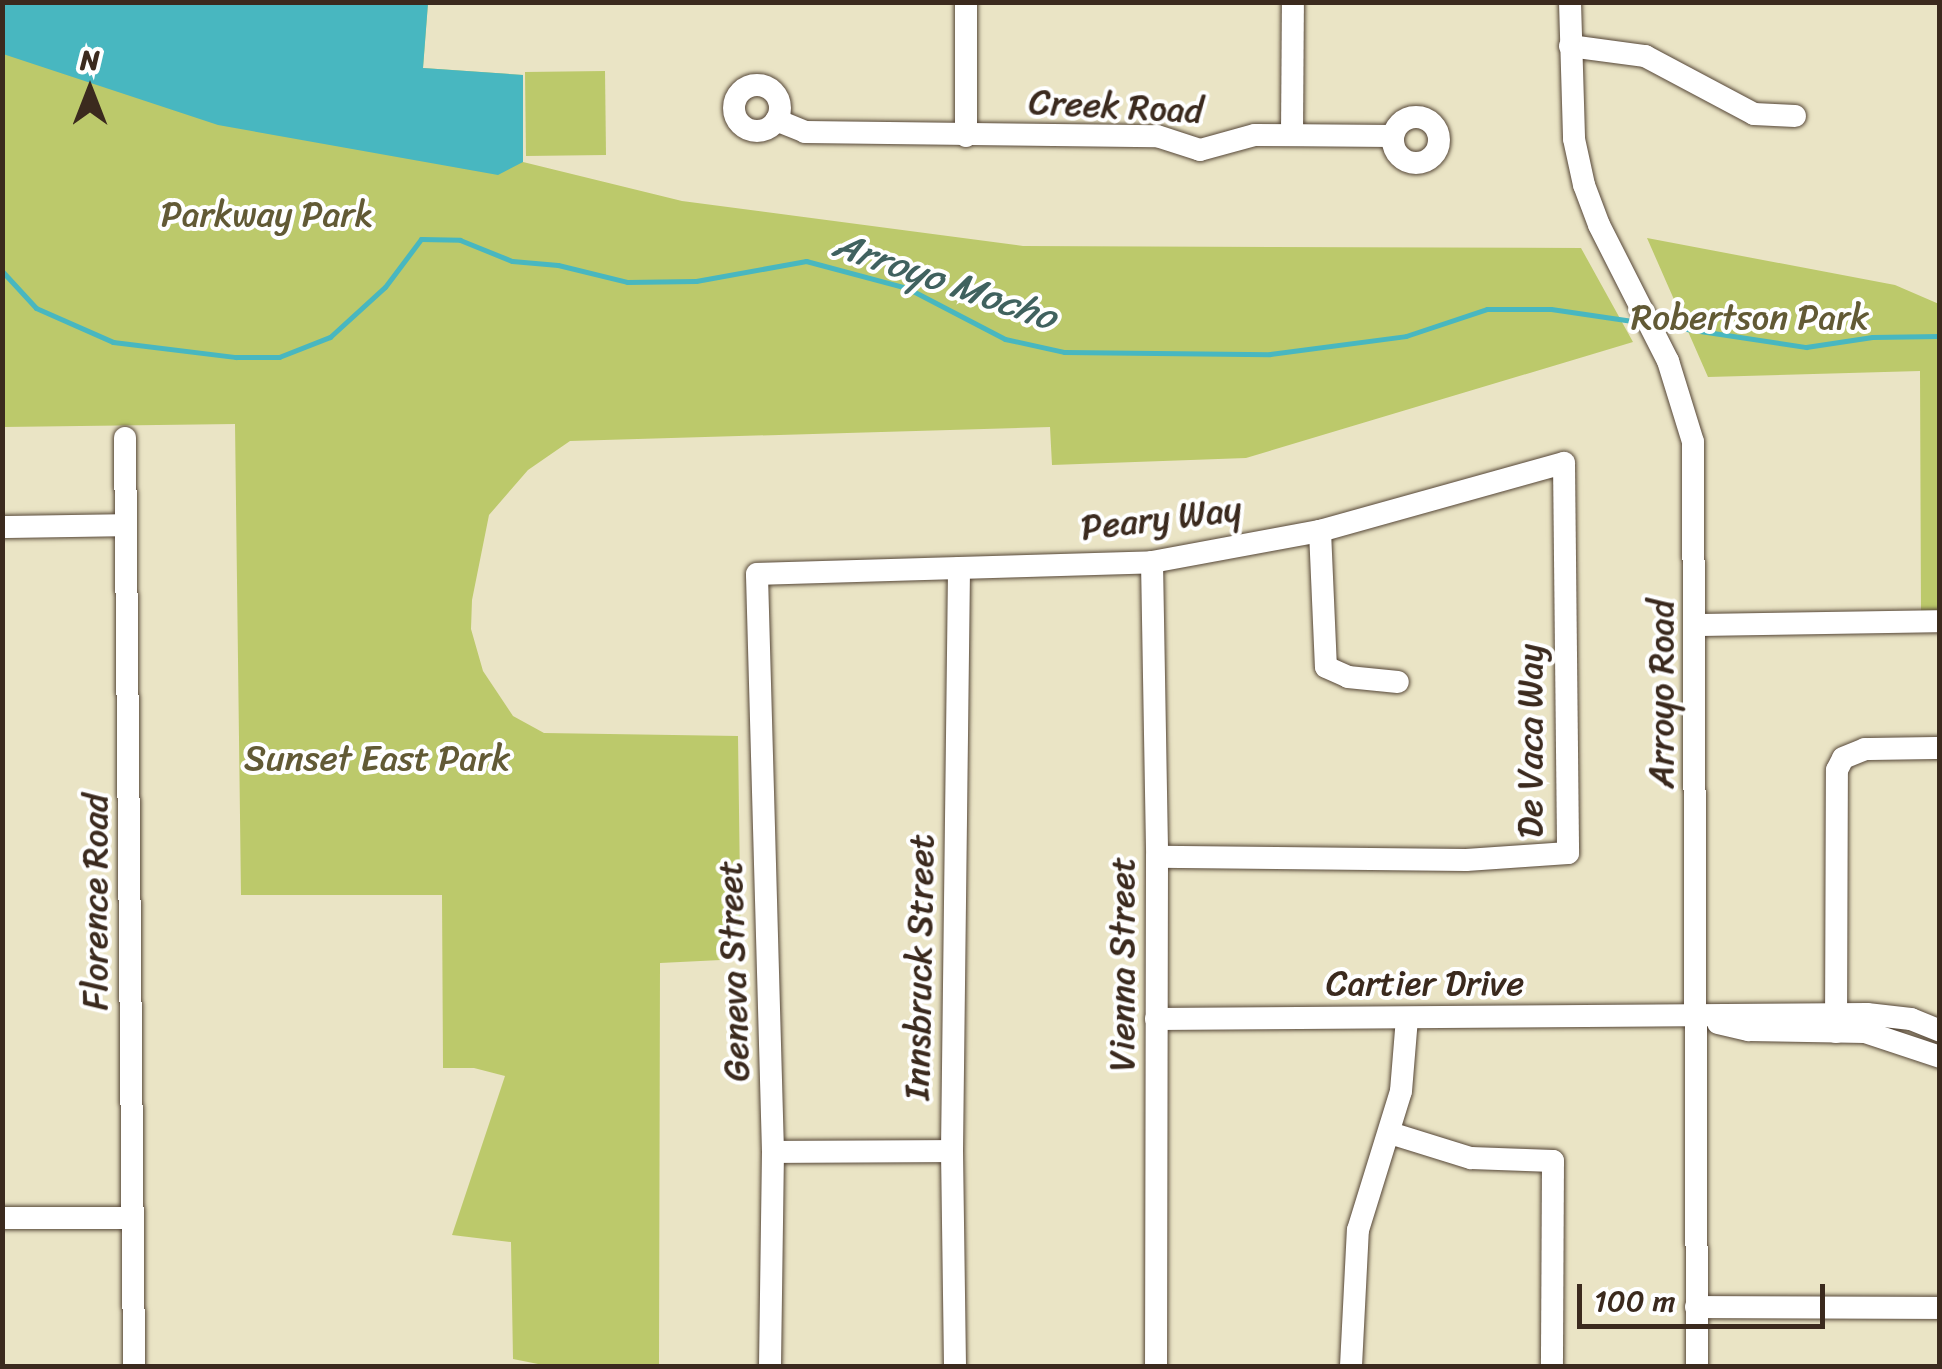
<!DOCTYPE html>
<style>
body{margin:0}
#map{position:relative;width:1942px;height:1369px;overflow:hidden;background:#eae4c5;font-family:Sriracha,sans-serif}
div>[style]{position:absolute}
[style*='--x']{left:calc(var(--x)*1px);top:calc(var(--y)*1px);width:calc(var(--w)*1px);rotate:calc(var(--a)*1deg)}
.green>*{inset:0;background:#bcc96b}
.water>*{inset:0;background:#48b7c0}
.stream>*{height:5px;margin:-2.5px;padding:0 2.5px;transform-origin:2.5px;border-radius:2.5px;background:#48b7c0}
.roads{filter:drop-shadow(0 0 2px #554637) drop-shadow(0 0 2px #554637)}
.minor>*{height:22px;margin:-11px;padding:0 11px;transform-origin:11px;border-radius:11px;background:#fff}
.minor>.ring{margin:-11px;padding:0;box-sizing:content-box;background:none;border:22px solid #fff;border-radius:50%}
span{translate:-50% -50%;white-space:nowrap;text-align:center;line-height:1.15;-webkit-text-stroke:8px #fff;paint-order:stroke}
.street-label{font-size:35px;color:#3b2a1e}
.park-label{font-size:35px;color:#625a35}
.water-label{font-size:38px;color:#40625f;font-style:italic}
.frame{position:absolute;inset:0;border:5px solid #3b2a1e;pointer-events:none}
.north{position:absolute;left:40px;top:40px;width:100px;height:100px;-webkit-text-stroke:8px #fff;paint-order:stroke;rotate:0deg;font-size:28px;font-weight:700;line-height:40px;text-align:center;color:#3b2a1e}
.north::after{content:'';display:block;margin:auto;width:35px;height:45px;background:#3b2a1e;clip-path:polygon(50% 0,100% 100%,50% 72%,0 100%)}
.scale{position:absolute;left:1577px;top:1284px;width:248px;height:45px;box-sizing:border-box;border:5px solid #3b2a1e;border-top:0;padding-left:12px;font-size:30px;line-height:35px;white-space:nowrap;color:#3b2a1e;-webkit-text-stroke:8px #fff;paint-order:stroke}
</style>
<div id="map">
<div class="green">
<div style="clip-path:polygon(2px 3px,428px 3px,423px 68px,523px 75px,523px 162px,682px 201px,1023px 246px,1581px 248px,1633px 342px,1246px 458px,1052px 465px,1050px 427px,570px 441px,528px 470px,489px 515px,472px 600px,471px 629px,483px 671px,513px 716px,544px 733px,738px 736px,741px 959px,660px 963px,659px 1366px,548px 1366px,513px 1359px,511px 1242px,452px 1235px,505px 1076px,474px 1068px,443px 1068px,442px 895px,241px 895px,235px 424px,3px 427px)"></div>
<div style="clip-path:polygon(605px 71px,606px 155px,526px 156px,525px 72px)"></div>
<div style="clip-path:polygon(1647px 238px,1895px 285px,1939px 304px,1939px 612px,1921px 612px,1920px 371px,1708px 377px)"></div>
</div>
<div class="water">
<div style="clip-path:polygon(3px 2px,428px 3px,423px 68px,523px 75px,523px 162px,498px 175px,218px 125px,3px 54px)"></div>
</div>
<div class="stream">
<div style="--x:2;--y:271;--w:50;--a:47.4"></div>
<div style="--x:36;--y:308;--w:84;--a:23.8"></div>
<div style="--x:113;--y:342;--w:124;--a:7"></div>
<div style="--x:236;--y:357;--w:43;--a:0"></div>
<div style="--x:279;--y:357;--w:55;--a:-21.4"></div>
<div style="--x:330;--y:337;--w:74;--a:-42.3"></div>
<div style="--x:385;--y:287;--w:60;--a:-53.1"></div>
<div style="--x:421;--y:239;--w:39;--a:1"></div>
<div style="--x:460;--y:240;--w:56;--a:22"></div>
<div style="--x:512;--y:261;--w:46;--a:5"></div>
<div style="--x:558;--y:265;--w:71;--a:13.8"></div>
<div style="--x:627;--y:282;--w:69;--a:-0.8"></div>
<div style="--x:696;--y:281;--w:112;--a:-10.3"></div>
<div style="--x:806;--y:261;--w:105;--a:15"></div>
<div style="--x:907;--y:288;--w:110;--a:27.5"></div>
<div style="--x:1005;--y:339;--w:60;--a:12.4"></div>
<div style="--x:1064;--y:352;--w:206;--a:0.6"></div>
<div style="--x:1270;--y:354;--w:137;--a:-7.5"></div>
<div style="--x:1406;--y:336;--w:85;--a:-18.4"></div>
<div style="--x:1487;--y:309;--w:64;--a:0"></div>
<div style="--x:1551;--y:309;--w:89;--a:8.4"></div>
<div style="--x:1660;--y:325;--w:148;--a:8.6"></div>
<div style="--x:1806;--y:347;--w:67;--a:-8.6"></div>
<div style="--x:1872;--y:337;--w:68;--a:-0.8"></div>
</div>
<div class="roads">
<div class="minor">
<div style="--x:1570;--y:2;--w:137;--a:88.3"></div>
<div style="--x:1574;--y:139;--w:47;--a:77.7"></div>
<div style="--x:1584;--y:185;--w:43;--a:69.4"></div>
<div style="--x:1599;--y:225;--w:153;--a:63.1"></div>
<div style="--x:1668;--y:361;--w:85;--a:72.8"></div>
<div style="--x:1693;--y:442;--w:924;--a:89.75"></div>
<div style="--x:1570;--y:46;--w:76;--a:7.6"></div>
<div style="--x:1645;--y:56;--w:123;--a:28"></div>
<div style="--x:1754;--y:114;--w:41;--a:2.8"></div>
<div class="ring" style="left:734px;top:85px;width:24px;height:24px"></div>
<div class="ring" style="left:1393px;top:117px;width:24px;height:24px"></div>
<div style="--x:776;--y:120;--w:31;--a:22"></div>
<div style="--x:805;--y:132;--w:352;--a:0.7"></div>
<div style="--x:1157;--y:136;--w:45;--a:18"></div>
<div style="--x:1200;--y:150;--w:57;--a:-15.3"></div>
<div style="--x:1255;--y:135;--w:137;--a:0.4"></div>
<div style="--x:1292;--y:135;--w:133;--a:-89.6"></div>
<div style="--x:966;--y:136;--w:134;--a:-90"></div>
<div style="--x:125;--y:438;--w:928;--a:89.44"></div>
<div style="--x:2;--y:527;--w:123;--a:-0.9"></div>
<div style="--x:1320;--y:531;--w:136;--a:87.5"></div>
<div style="--x:1326;--y:667;--w:24;--a:24"></div>
<div style="--x:1348;--y:677;--w:50;--a:5.7"></div>
<div style="--x:1152;--y:562;--w:295;--a:89"></div>
<div style="--x:1157;--y:857;--w:509;--a:90.11"></div>
<div style="--x:1696;--y:625;--w:244;--a:-0.9"></div>
<div style="--x:1156;--y:1019;--w:711;--a:-0.4"></div>
<div style="--x:1867;--y:1014;--w:44;--a:6.5"></div>
<div style="--x:1911;--y:1019;--w:31;--a:22"></div>
<div style="--x:1718;--y:1023;--w:32;--a:13"></div>
<div style="--x:1749;--y:1030;--w:116;--a:1"></div>
<div style="--x:1865;--y:1032;--w:79;--a:18.4"></div>
<div style="--x:1836;--y:1032;--w:262;--a:-89.8"></div>
<div style="--x:1837;--y:770;--w:13;--a:-63"></div>
<div style="--x:1843;--y:758;--w:24;--a:-22"></div>
<div style="--x:1865;--y:749;--w:75;--a:-0.8"></div>
<div style="--x:1390;--y:1133;--w:85;--a:17.2"></div>
<div style="--x:1471;--y:1158;--w:82;--a:2.1"></div>
<div style="--x:1553;--y:1161;--w:205;--a:90.3"></div>
<div style="--x:773;--y:1152;--w:179;--a:-0.3"></div>
<div style="--x:2;--y:1218;--w:129;--a:0"></div>
<div style="--x:1696;--y:1307;--w:244;--a:0.2"></div>
<div style="--x:770;--y:1366;--w:214;--a:-89.2"></div>
<div style="--x:773;--y:1152;--w:578;--a:-91.59"></div>
<div style="--x:757;--y:574;--w:395;--a:-1.7"></div>
<div style="--x:1152;--y:562;--w:171;--a:-10.5"></div>
<div style="--x:1320;--y:531;--w:253;--a:-15.6"></div>
<div style="--x:1564;--y:463;--w:390;--a:89.4"></div>
<div style="--x:1568;--y:853;--w:102;--a:176.1"></div>
<div style="--x:1466;--y:860;--w:309;--a:-179.4"></div>
<div style="--x:955;--y:1366;--w:215;--a:-90.8"></div>
<div style="--x:952;--y:1151;--w:583;--a:-89.31"></div>
<div style="--x:1351;--y:1366;--w:136;--a:-87.1"></div>
<div style="--x:1358;--y:1230;--w:145;--a:-72.8"></div>
<div style="--x:1401;--y:1091;--w:73;--a:-85.3"></div>
</div>
</div>
<div class="street-label">
<span style="left:1116px;top:106px;rotate:3deg">Creek Road</span>
<span style="left:1161px;top:518px;rotate:-7deg">Peary Way</span>
<span style="left:1661px;top:694px;rotate:-90deg">Arroyo Road</span>
<span style="left:1530px;top:741px;rotate:-90deg">De Vaca Way</span>
<span style="left:95px;top:902px;rotate:-90deg">Florence Road</span>
<span style="left:1122px;top:964px;rotate:-90deg">Vienna Street</span>
<span style="left:919px;top:967px;rotate:-89deg">Innsbruck Street</span>
<span style="left:733px;top:971px;rotate:-92deg">Geneva Street</span>
<span style="left:1425px;top:983px">Cartier Drive</span>
</div>
<div class="park-label">
<span style="left:267px;top:214px">Parkway Park</span>
<span style="left:1750px;top:317px">Robertson Park</span>
<span style="left:377px;top:758px">Sunset East Park</span>
</div>
<div class="water-label">
<span style="left:945px;top:281px;rotate:19deg">Arroyo Mocho</span>
</div>
<div class="frame"></div>
<div class="north">N</div>
<div class="scale">100 m</div>
</div>
